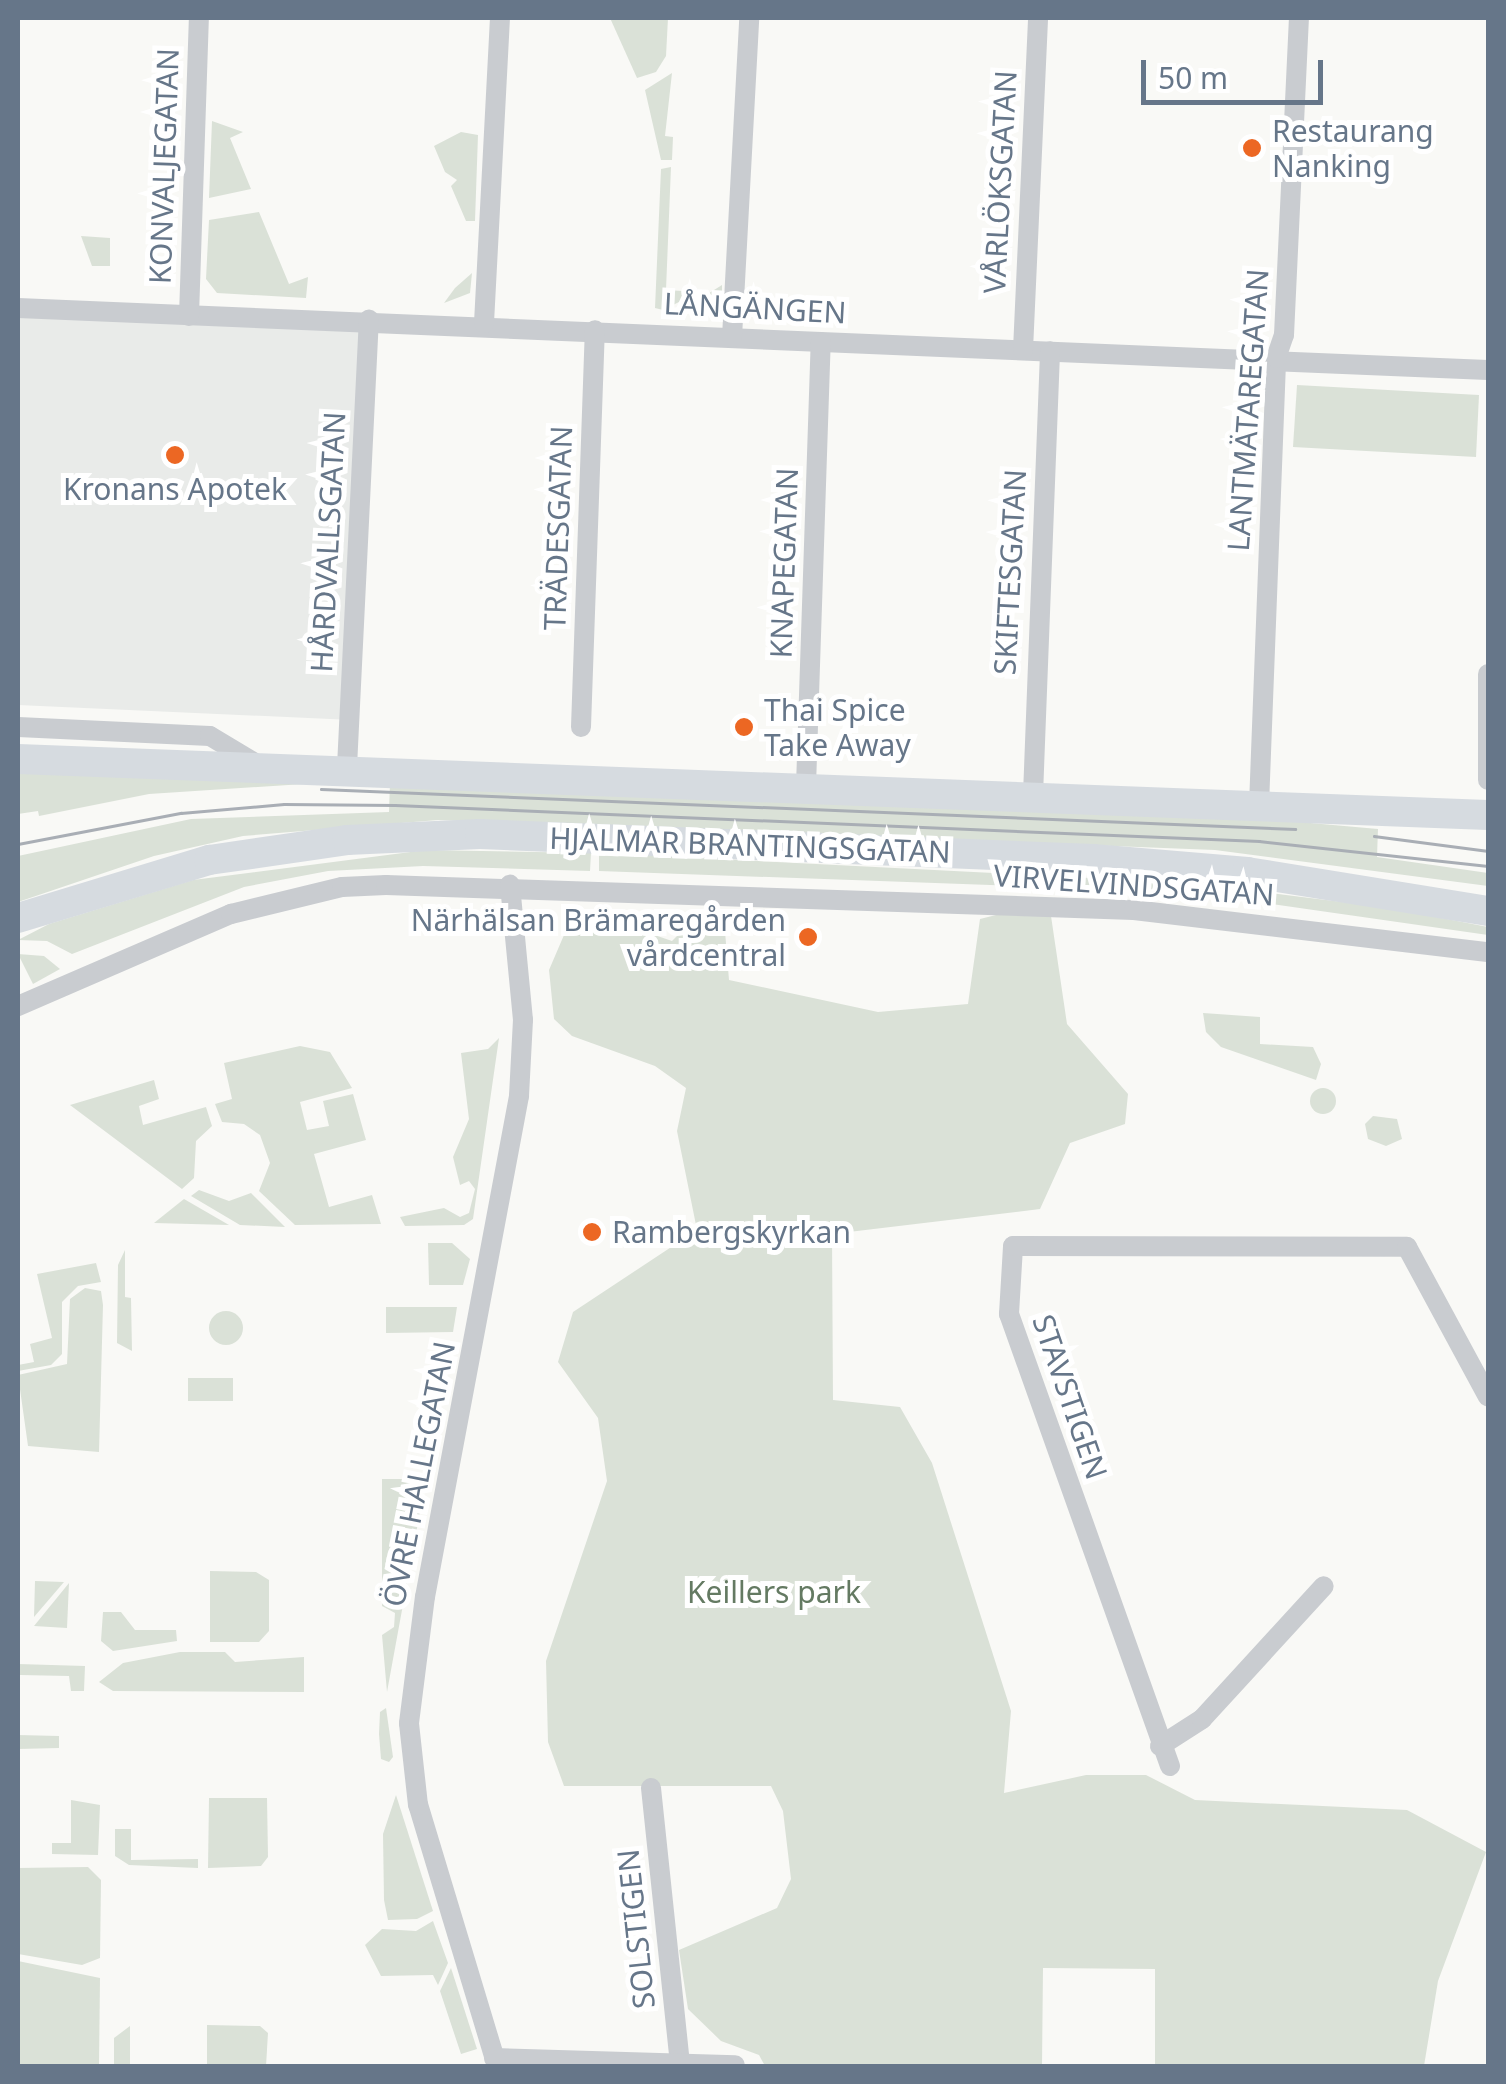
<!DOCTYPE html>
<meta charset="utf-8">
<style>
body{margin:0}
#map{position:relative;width:1506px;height:2084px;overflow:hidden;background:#f9f9f6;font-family:"Noto Sans",sans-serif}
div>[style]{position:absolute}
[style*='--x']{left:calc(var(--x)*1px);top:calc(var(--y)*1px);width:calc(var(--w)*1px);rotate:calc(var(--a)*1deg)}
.built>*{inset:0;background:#e9ebe9}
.green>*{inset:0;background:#dae1d7}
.round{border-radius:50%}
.minor>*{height:20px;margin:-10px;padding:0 10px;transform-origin:10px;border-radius:10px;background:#c9ccd0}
.secondary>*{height:30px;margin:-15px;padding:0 15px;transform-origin:15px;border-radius:15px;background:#d6dbe0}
.tram>*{height:2.5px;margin:-1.25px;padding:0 1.25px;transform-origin:1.25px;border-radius:1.25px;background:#a9aeb5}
.dots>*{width:28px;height:28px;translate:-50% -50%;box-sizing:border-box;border:5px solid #fff;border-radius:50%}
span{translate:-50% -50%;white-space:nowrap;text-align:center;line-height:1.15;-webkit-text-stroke:10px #fff;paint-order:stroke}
.poi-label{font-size:30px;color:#667689}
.left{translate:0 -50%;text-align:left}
.right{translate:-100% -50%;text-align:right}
.street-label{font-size:30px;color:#667689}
.park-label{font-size:30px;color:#647a62}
.frame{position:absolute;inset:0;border:20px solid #667689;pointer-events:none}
.scale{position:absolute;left:1141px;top:60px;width:182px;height:45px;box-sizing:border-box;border:5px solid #667689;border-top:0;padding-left:12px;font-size:30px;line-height:35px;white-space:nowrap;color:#667689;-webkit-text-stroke:8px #fff;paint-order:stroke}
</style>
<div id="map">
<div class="built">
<div style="clip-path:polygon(18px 313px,361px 326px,352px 720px,18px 705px)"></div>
</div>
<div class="green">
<div style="clip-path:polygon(610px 18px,668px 18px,666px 56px,656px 72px,637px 78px)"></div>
<div style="clip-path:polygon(672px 73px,665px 136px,673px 137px,672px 160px,661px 160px,645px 90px)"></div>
<div style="clip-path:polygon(212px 121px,243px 132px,230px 138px,251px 189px,209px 198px)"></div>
<div style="clip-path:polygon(461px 132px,478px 135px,475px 221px,466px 221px,451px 186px,457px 180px,445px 172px,434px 146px)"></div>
<div style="clip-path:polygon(671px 167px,666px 290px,699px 292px,663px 310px,655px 308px,661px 169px)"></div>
<div style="clip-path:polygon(259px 212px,289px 284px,308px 277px,306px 298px,217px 293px,206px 279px,209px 220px)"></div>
<div style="clip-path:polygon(81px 236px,110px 238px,110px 266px,92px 266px)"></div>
<div style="clip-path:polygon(472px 273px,470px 293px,444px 303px,455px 288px)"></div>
<div style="clip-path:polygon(722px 285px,722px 303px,712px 314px,679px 312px)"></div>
<div style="clip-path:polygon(1297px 385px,1479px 395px,1476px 457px,1293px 447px)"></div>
<div style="clip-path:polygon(18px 773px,319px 783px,149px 794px,39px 816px,38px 811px,18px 814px)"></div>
<div style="clip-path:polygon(390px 783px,1288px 821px,1378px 829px,1377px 857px,1488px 873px,1488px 886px,1215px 850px,438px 820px,243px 836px,154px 856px,18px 902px,18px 856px,191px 819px,389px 812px)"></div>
<div style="clip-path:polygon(426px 850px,591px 853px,590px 871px,423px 866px,328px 871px,244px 887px,72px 954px,47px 941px,18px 940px,49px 924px,193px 880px)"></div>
<div style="clip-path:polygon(599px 853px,1191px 883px,1390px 908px,1488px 927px,1488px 935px,1188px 892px,599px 871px)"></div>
<div style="clip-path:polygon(701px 912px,724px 919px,729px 980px,878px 1012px,968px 1004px,980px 919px,1008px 912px,1051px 916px,1067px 1024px,1128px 1094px,1125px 1124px,1070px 1143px,1040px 1209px,832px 1234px,833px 1400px,900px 1407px,932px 1463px,1011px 1711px,1004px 1793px,1086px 1775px,1146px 1775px,1195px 1800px,1407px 1810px,1486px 1852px,1438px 1981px,1424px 2066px,1155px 2066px,1155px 1969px,1043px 1968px,1042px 2066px,765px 2066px,759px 2055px,721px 2041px,688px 2009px,679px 1950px,777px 1908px,791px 1879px,783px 1811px,771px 1786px,564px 1786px,548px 1742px,546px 1661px,607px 1481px,598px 1418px,558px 1362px,573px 1312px,697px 1230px,677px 1131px,686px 1088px,655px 1066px,572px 1036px,554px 1019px,549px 970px,564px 935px,605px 918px,672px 941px)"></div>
<div style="clip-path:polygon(18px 954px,44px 956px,60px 969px,33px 984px)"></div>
<div style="clip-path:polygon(1203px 1013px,1260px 1017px,1260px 1044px,1313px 1047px,1321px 1064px,1316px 1080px,1221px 1047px,1206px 1032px)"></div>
<div style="clip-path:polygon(499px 1038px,473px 1219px,464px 1225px,405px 1226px,400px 1217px,444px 1208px,460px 1217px,469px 1213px,475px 1189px,469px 1181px,460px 1185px,453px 1157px,469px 1119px,461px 1053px,488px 1049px)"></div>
<div style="clip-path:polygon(300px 1046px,330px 1052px,352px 1088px,300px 1102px,307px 1130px,329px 1126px,323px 1101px,353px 1094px,366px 1140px,314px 1154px,329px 1207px,372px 1195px,381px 1224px,295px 1225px,259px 1191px,270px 1163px,260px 1135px,244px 1124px,222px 1122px,215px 1104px,232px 1099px,224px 1063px)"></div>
<div style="clip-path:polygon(154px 1080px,159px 1099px,139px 1106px,143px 1125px,206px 1107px,212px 1126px,196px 1141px,194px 1178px,182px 1189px,70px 1105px)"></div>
<div class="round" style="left:1310px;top:1088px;width:26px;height:26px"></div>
<div style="clip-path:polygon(1373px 1116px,1397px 1119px,1402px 1139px,1386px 1146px,1368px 1139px,1365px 1124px)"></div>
<div style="clip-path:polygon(199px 1190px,229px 1201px,251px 1193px,285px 1227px,240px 1225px,191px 1196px)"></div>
<div style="clip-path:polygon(184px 1199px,229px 1225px,154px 1223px)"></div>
<div style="clip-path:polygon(428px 1243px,452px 1243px,470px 1259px,463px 1285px,429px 1285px)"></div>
<div style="clip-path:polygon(125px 1250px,125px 1297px,131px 1298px,132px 1351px,117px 1343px,118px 1265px)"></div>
<div style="clip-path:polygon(96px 1263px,101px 1282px,78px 1286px,62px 1302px,62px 1354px,51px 1365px,18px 1371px,18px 1365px,34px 1362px,30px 1344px,52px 1338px,37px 1274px)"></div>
<div style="clip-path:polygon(85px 1288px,101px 1291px,103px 1305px,99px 1452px,28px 1446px,18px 1375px,67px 1364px,70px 1299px)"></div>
<div style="clip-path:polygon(386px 1307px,457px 1307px,453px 1332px,386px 1333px)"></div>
<div class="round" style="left:209px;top:1311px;width:34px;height:34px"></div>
<div style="clip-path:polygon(188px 1378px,233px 1378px,233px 1401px,188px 1401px)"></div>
<div style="clip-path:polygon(382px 1479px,426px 1479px,387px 1692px,382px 1635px,394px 1627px,395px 1613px,382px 1606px)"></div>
<div style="clip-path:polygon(210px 1571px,256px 1572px,269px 1580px,269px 1631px,259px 1642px,210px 1642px)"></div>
<div style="clip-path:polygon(35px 1581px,64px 1582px,34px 1617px)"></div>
<div style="clip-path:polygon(69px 1583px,67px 1628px,34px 1626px)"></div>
<div style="clip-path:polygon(103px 1612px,121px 1612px,135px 1630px,176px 1630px,177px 1641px,113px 1651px,101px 1641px)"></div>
<div style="clip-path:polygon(180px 1652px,225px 1652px,235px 1662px,304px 1657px,304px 1692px,113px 1691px,99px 1682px,123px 1663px)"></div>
<div style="clip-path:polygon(18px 1664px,85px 1666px,84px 1691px,71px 1691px,69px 1676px,20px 1675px)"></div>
<div style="clip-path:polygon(386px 1708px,393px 1757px,389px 1762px,381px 1759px,379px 1734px,380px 1712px)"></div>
<div style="clip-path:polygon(18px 1735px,59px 1736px,59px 1748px,18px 1749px)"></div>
<div style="clip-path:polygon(396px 1795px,433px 1911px,417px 1919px,388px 1920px,384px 1900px,383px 1834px)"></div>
<div style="clip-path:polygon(209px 1798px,267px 1798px,268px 1857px,261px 1866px,208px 1868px)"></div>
<div style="clip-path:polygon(71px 1800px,100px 1805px,98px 1855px,52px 1854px,52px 1843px,71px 1843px)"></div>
<div style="clip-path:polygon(115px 1829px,131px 1829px,131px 1860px,198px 1859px,198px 1868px,129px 1865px,115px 1856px)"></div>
<div style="clip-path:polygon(88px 1867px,101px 1880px,100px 1958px,82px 1965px,18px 1954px,18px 1868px)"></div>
<div style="clip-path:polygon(433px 1921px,448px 1963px,438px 1985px,433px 1975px,381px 1976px,365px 1945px,382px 1929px,416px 1931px)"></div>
<div style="clip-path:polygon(18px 1961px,100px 1978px,99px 2066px,18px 2066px)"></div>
<div style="clip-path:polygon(451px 1968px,477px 2049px,461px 2054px,440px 1991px)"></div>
<div style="clip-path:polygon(207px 2025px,260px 2026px,268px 2033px,266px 2066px,207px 2066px)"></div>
<div style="clip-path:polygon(130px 2026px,130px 2066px,114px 2066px,114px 2038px)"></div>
</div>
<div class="minor">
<div style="--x:18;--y:308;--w:1471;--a:2.42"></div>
<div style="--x:189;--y:316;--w:298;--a:-88.1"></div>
<div style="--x:484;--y:323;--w:305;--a:-87"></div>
<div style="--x:732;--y:337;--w:319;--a:-86.9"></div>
<div style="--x:1023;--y:350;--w:332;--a:-87.4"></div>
<div style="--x:1488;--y:674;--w:106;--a:90"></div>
<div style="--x:18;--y:727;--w:192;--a:2.7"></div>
<div style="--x:210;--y:736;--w:52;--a:31"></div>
<div style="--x:581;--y:727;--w:397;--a:-88"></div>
<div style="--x:347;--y:767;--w:448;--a:-87.2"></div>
<div style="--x:806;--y:786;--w:444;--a:-88.1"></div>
<div style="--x:1033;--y:795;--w:444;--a:-87.8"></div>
<div style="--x:1259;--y:805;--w:447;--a:-87.8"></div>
<div style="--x:1276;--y:358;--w:24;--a:-71"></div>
<div style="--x:1284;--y:335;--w:317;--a:-87.3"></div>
<div style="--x:18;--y:1006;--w:232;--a:-23.4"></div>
<div style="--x:231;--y:914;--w:114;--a:-13.7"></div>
<div style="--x:342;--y:887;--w:44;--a:-2.6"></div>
<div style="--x:386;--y:885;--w:748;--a:1.91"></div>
<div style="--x:1134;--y:910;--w:356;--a:6.8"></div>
<div style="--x:1160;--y:1746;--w:50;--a:-32.7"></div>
<div style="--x:1202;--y:1719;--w:180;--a:-47.5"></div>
<div style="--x:1170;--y:1766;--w:480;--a:-109.6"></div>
<div style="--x:1009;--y:1314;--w:68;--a:-86.6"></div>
<div style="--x:1013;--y:1246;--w:394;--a:0.1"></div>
<div style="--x:1407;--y:1247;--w:170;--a:61.6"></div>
<div style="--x:651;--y:1788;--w:277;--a:84"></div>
<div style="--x:494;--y:2058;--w:241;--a:1.7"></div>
<div style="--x:497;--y:2066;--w:273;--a:-106.8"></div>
<div style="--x:418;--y:1805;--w:82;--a:-96.3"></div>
<div style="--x:409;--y:1723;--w:127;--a:-82.8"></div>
<div style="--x:425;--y:1597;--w:510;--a:-79.37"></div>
<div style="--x:519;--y:1096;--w:76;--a:-87"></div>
<div style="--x:523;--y:1020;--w:136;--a:-95.5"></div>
</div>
<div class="secondary">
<div style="--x:18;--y:759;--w:1471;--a:2.18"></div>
<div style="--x:18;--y:918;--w:200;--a:-16.9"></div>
<div style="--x:209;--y:860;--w:139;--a:-8.2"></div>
<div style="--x:347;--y:840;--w:133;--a:-2.6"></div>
<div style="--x:480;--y:834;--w:614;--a:2.34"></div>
<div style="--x:1093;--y:859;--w:155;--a:4.8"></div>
<div style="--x:1247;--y:872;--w:244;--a:9.2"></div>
</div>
<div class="tram">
<div style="--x:321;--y:789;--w:975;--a:2.35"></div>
<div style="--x:1374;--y:836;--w:115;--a:7.5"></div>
<div style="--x:18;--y:844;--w:166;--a:-10.8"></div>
<div style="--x:181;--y:813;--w:103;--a:-5"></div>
<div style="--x:284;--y:804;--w:111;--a:0.5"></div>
<div style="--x:395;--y:805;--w:865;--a:2.39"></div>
<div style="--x:1259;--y:841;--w:230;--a:6.2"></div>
</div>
<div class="dots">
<div style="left:1252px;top:148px;background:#ec6723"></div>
<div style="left:175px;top:455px;background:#ec6723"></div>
<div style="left:744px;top:727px;background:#ec6723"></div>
<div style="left:808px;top:937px;background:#ec6723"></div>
<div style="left:592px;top:1232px;background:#ec6723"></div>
</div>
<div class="poi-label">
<span class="left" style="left:1272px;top:148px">Restaurang<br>Nanking</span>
<span style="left:175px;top:489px">Kronans Apotek</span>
<span class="left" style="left:764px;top:727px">Thai Spice<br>Take Away</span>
<span class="right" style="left:786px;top:937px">Närhälsan Brämaregården<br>vårdcentral</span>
<span class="left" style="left:612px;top:1232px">Rambergskyrkan</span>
</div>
<div class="street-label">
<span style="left:164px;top:166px;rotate:-88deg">KONVALJEGATAN</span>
<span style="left:1000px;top:182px;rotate:-87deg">VÅRLÖKSGATAN</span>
<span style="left:755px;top:308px;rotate:3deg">LÅNGÄNGEN</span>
<span style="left:1248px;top:410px;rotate:-86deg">LANTMÄTAREGATAN</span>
<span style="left:558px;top:528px;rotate:-88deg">TRÄDESGATAN</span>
<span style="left:328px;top:542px;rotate:-87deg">HÅRDVALLSGATAN</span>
<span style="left:784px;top:563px;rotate:-88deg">KNAPEGATAN</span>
<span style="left:1010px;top:572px;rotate:-87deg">SKIFTESGATAN</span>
<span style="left:750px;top:845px;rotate:2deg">HJALMAR BRANTINGSGATAN</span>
<span style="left:1134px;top:885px;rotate:4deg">VIRVELVINDSGATAN</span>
<span style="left:1070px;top:1397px;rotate:71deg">STAVSTIGEN</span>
<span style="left:419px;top:1474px;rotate:-79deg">ÖVRE HALLEGATAN</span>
<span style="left:636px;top:1929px;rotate:-96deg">SOLSTIGEN</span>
</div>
<div class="park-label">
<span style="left:774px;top:1592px">Keillers park</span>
</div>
<div class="frame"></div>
<div class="scale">50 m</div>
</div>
